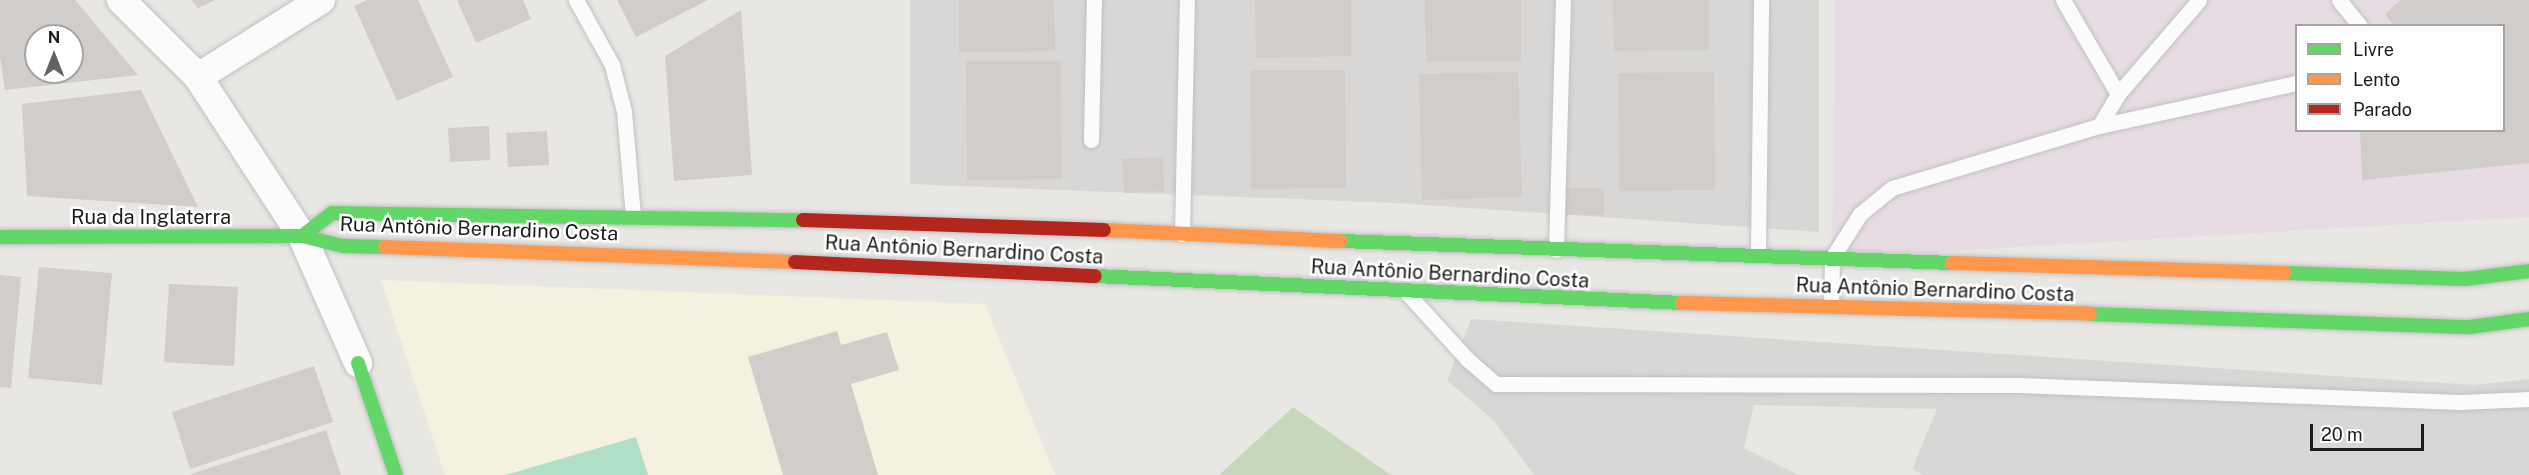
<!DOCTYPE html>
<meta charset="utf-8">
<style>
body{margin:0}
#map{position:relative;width:2529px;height:475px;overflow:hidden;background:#e9e7e4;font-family:"Public Sans",sans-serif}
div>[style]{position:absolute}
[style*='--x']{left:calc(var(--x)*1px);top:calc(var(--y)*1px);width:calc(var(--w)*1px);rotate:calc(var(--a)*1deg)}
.residential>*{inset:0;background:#d8d7d5}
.industrial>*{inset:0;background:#e7dce3}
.education>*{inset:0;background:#f4f1de}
.forest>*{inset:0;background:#c7d7ba}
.pitch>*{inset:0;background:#b0dfc7}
.building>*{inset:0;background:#d0cdcb}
.roads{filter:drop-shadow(0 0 2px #c2c1c0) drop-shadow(0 0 2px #c2c1c0)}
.lane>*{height:15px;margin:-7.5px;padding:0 7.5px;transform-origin:7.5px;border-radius:7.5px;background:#fcfbfb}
.street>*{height:28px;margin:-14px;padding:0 14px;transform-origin:14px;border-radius:14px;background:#fcfbfb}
.fast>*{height:14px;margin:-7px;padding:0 7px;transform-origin:7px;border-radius:7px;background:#63d668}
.slow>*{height:14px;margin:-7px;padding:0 7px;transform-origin:7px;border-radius:7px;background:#ff974d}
.jam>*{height:14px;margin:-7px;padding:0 7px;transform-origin:7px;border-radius:7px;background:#b3261e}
span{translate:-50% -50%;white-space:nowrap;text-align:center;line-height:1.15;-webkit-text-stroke:5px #fff;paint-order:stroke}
.street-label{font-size:20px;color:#1b1b1b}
.legend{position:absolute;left:2295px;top:24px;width:210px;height:108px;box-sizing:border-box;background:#fff;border:2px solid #a4a4a4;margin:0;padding:8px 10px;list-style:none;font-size:18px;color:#1b1b1b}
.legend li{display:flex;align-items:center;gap:12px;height:30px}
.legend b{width:30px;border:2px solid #a4a4a4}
.north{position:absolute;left:24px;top:24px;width:60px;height:60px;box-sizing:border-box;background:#fff;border:2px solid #a4a4a4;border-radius:50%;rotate:0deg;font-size:16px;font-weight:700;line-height:24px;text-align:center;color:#1b1b1b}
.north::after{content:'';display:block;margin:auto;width:21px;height:27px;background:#636261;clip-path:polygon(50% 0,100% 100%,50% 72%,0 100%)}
.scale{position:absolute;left:2310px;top:424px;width:114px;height:27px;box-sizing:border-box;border:3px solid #1b1b1b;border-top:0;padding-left:8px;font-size:18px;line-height:21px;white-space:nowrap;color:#1b1b1b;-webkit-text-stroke:4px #fff;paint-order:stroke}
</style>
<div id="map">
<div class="residential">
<div style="clip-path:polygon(910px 0,1819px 0,1819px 232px,1396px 203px,910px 184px)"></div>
<div style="clip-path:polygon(1471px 319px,2473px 385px,2529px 379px,2529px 475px,1923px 475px,1912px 469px,1937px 409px,1754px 405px,1744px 448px,1799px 475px,1534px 475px,1494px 421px,1447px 380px)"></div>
</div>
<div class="industrial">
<div style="clip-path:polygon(evenodd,1835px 0,2529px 0,2529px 217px,1832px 258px,1835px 0,2296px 26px,2504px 26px,2504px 130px,2296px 130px,2296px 26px)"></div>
</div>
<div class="education">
<div style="clip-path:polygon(381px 280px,985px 304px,1055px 475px,445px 475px)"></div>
</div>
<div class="forest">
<div style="clip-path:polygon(1293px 407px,1391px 475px,1219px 475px)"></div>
</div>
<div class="pitch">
<div style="clip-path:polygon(636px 437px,648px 475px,505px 475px)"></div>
</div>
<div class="building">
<div style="clip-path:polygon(evenodd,0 0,75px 0,138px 75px,5px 90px,0 57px,0 0,36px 36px,72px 36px,72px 72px,36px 72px,36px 36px)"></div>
<div style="clip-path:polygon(191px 0,215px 0,198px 8px)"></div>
<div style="clip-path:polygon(367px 0,418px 0,453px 77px,397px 101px,354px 6px)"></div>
<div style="clip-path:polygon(457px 0,523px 0,531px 19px,476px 43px)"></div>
<div style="clip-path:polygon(617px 0,708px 0,636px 37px)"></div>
<div style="clip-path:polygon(959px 0,1054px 0,1055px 51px,959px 52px)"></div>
<div style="clip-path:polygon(1255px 0,1351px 0,1351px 56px,1256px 58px)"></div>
<div style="clip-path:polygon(1425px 0,1521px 0,1521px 61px,1426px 62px)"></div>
<div style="clip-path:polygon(1613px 0,1709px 0,1709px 50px,1614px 51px)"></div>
<div style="clip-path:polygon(2400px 0,2529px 0,2529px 163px,2362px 180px,2360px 130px,2504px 130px,2504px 26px,2394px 26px,2385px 14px)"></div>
<div style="clip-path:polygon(741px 10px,752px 175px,674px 181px,665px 56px)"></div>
<div style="clip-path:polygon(966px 61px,1061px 61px,1062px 179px,967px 180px)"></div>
<div style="clip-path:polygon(1250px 70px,1345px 70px,1346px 188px,1251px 189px)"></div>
<div style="clip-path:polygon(1518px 72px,1522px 197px,1422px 200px,1419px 74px)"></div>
<div style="clip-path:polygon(1714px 72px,1715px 190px,1619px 191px,1618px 73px)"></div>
<div style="clip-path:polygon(141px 90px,198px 207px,27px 196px,22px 104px)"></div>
<div style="clip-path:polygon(489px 126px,490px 160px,450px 162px,448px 128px)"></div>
<div style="clip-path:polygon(547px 131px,549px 165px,508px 167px,506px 133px)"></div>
<div style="clip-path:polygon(1163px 157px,1164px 191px,1124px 193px,1122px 159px)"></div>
<div style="clip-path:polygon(1566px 188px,1604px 188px,1604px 215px,1566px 215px)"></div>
<div style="clip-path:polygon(39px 267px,112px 273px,102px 385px,28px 378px)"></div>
<div style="clip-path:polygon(0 275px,21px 277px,11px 388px,0 387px)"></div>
<div style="clip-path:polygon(169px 284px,238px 287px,234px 366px,164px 362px)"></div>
<div style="clip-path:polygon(837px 331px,841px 345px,887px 332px,899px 370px,851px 384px,878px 475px,783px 475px,748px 357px)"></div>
<div style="clip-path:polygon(314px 366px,333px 422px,190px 469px,172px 412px)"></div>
<div style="clip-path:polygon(326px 430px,341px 475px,188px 475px)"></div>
</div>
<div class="roads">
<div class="lane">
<div style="--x:576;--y:0;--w:74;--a:61"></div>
<div style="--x:612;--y:65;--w:48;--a:75.4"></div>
<div style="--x:624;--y:111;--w:106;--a:85.1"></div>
<div style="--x:2063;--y:0;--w:109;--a:59.7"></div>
<div style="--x:2339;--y:0;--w:33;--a:51"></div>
<div style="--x:2099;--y:126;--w:37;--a:-59"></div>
<div style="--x:2118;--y:94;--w:124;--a:-49.2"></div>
<div style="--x:1091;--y:140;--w:140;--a:-88.8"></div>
<div style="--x:1182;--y:234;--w:234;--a:-88.8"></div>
<div style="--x:1556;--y:250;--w:250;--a:-88.4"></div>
<div style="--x:1758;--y:253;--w:253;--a:-89.3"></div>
<div style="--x:1407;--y:293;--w:89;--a:47.7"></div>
<div style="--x:1467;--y:359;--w:38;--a:41"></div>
<div style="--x:1496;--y:384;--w:523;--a:0.11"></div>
<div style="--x:2019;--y:385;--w:441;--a:2.2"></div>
<div style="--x:2460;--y:402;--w:69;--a:-2.5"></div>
<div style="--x:1831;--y:305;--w:47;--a:-88.8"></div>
<div style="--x:1832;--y:258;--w:52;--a:-57.5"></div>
<div style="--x:1860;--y:214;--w:41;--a:-39.1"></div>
<div style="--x:1892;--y:188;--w:216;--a:-16.7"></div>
<div style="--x:2099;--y:126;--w:202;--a:-12.3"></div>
</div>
<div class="street">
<div style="--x:121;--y:0;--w:109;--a:45"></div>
<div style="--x:198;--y:77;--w:190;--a:56.8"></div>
<div style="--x:302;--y:236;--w:139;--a:66.2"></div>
<div style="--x:198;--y:77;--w:145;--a:-32"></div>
</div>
<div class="fast">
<div style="--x:302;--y:236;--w:38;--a:-37"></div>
<div style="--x:332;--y:213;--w:471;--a:0.9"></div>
<div style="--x:0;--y:237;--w:302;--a:-0.2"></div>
<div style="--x:302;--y:236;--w:42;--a:13.7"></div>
<div style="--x:343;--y:246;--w:42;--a:1.4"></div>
<div style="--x:1341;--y:241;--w:611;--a:2.06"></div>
<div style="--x:2285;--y:273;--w:180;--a:1.9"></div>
<div style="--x:2465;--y:279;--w:64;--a:-7.1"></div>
<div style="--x:1095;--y:276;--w:588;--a:2.63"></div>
<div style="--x:2090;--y:314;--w:380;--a:2"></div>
<div style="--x:2470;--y:327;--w:60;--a:-7.7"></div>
<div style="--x:358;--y:363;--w:118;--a:71.3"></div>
</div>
<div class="slow">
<div style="--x:1104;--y:230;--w:237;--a:2.7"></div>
<div style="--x:385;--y:247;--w:410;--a:2.1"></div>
<div style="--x:1952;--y:263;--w:333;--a:1.7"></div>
<div style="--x:1682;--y:303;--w:408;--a:1.5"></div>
</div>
<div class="jam">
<div style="--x:803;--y:220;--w:301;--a:1.9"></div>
<div style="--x:795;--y:262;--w:300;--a:2.7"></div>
</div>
</div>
<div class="street-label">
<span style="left:151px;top:217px">Rua da Inglaterra</span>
<span style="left:479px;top:229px;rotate:2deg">Rua Antônio Bernardino Costa</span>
<span style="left:964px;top:250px;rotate:3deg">Rua Antônio Bernardino Costa</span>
<span style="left:1450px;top:274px;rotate:3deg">Rua Antônio Bernardino Costa</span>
<span style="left:1935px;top:290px;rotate:2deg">Rua Antônio Bernardino Costa</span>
</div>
<ul class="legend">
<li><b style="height:8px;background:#63d668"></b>Livre</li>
<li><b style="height:8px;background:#ff974d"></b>Lento</li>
<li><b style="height:8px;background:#b3261e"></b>Parado</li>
</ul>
<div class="north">N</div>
<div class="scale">20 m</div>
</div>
